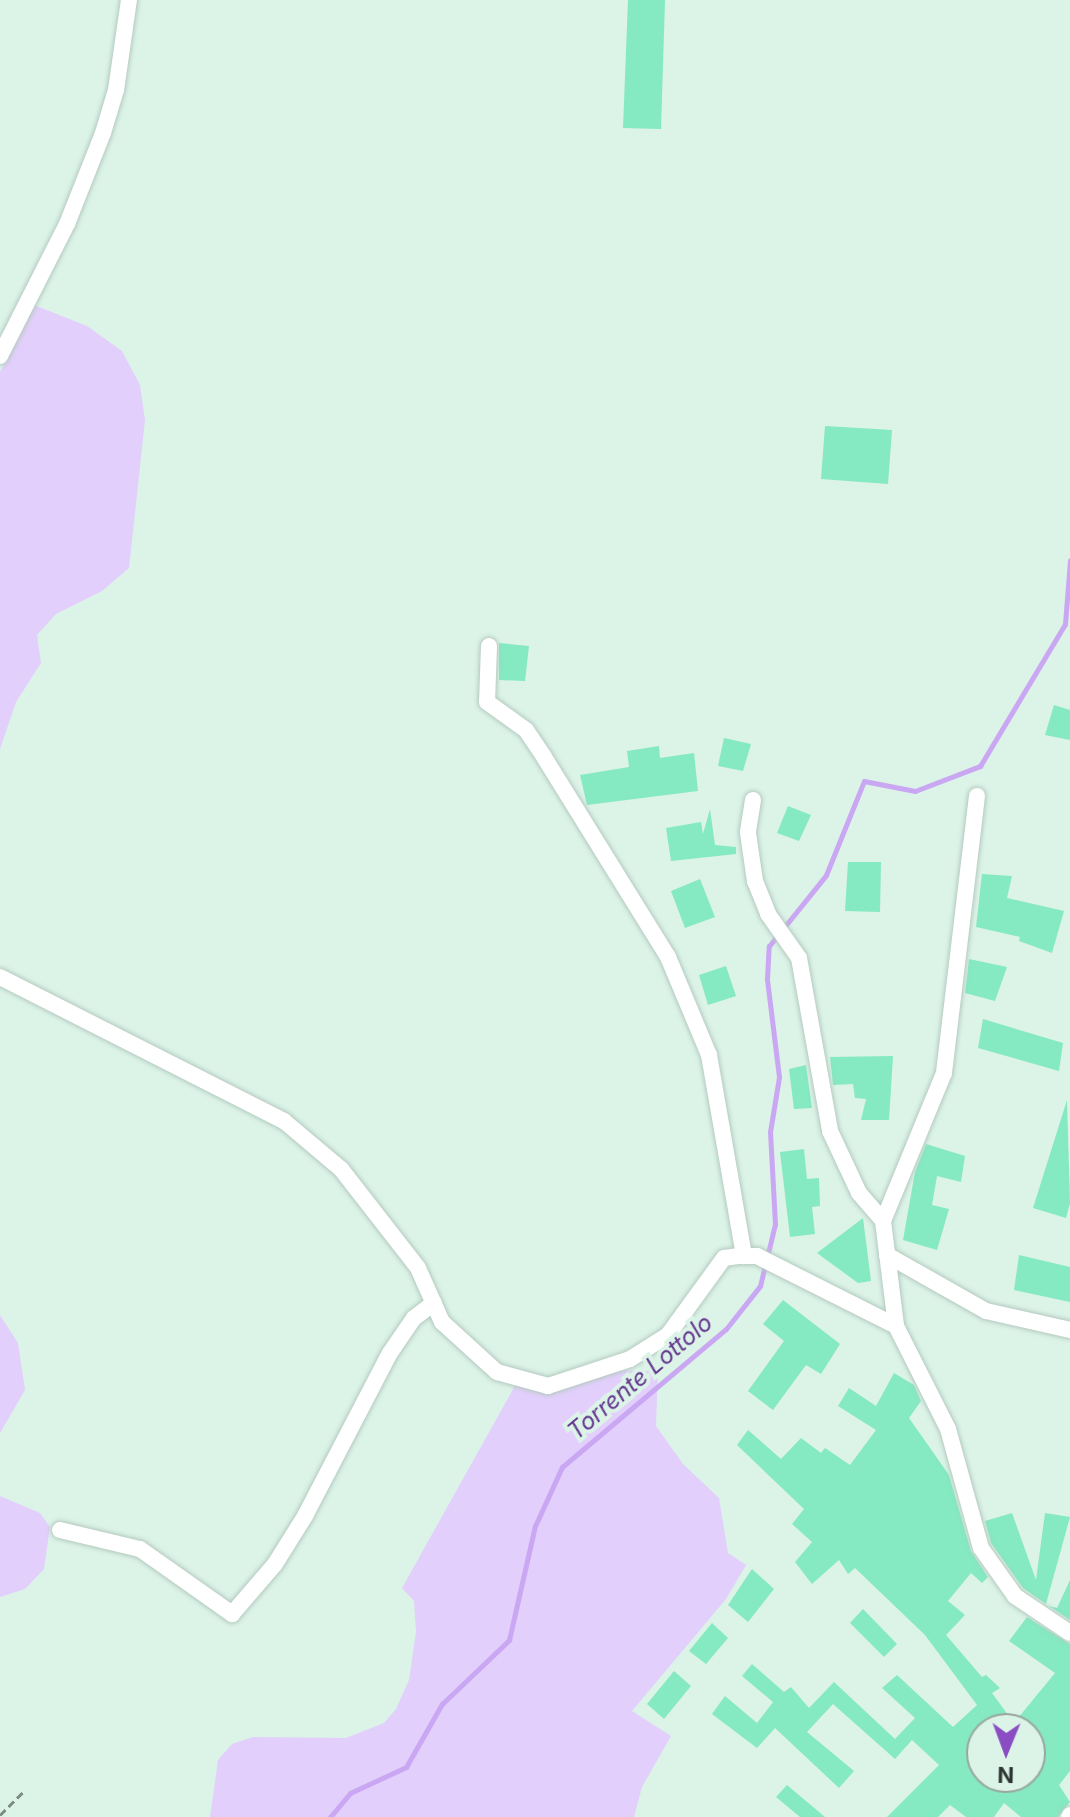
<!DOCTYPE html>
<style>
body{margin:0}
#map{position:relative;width:1070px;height:1817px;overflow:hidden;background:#dcf3e8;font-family:Inter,sans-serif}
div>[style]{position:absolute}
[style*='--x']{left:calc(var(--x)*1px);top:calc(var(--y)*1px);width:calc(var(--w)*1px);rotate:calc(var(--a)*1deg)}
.green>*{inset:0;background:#e2cffb}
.stream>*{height:5px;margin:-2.5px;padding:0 2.5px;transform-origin:2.5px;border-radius:2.5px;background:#caa7f3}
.building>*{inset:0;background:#85e9c1}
.path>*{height:3px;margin-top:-1.5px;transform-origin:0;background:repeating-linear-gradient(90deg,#7c8b84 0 8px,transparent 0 12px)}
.roads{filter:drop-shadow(0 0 2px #b4cac0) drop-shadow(0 0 2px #b4cac0)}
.minor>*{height:16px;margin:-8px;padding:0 8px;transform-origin:8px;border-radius:8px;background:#fff}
span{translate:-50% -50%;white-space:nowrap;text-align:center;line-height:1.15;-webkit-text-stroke:8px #dcf3e8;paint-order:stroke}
.water-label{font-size:24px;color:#653990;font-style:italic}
.north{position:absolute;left:966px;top:1713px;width:80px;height:80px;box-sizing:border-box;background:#dcf3e8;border:2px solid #96a79f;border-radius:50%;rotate:181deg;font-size:22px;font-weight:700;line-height:32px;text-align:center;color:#2d3632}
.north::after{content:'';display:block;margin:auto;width:28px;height:36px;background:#8a4dc3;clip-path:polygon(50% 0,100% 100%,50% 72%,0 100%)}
</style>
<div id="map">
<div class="green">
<div style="clip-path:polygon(34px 305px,87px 326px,122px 351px,140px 385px,145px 420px,129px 568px,102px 591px,56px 614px,37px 635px,41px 663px,16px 702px,0 749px,0 372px)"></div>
<div style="clip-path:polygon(0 1315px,18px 1343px,25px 1390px,0 1433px)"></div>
<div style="clip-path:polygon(597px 1370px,658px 1371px,656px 1426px,683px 1464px,719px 1498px,728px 1553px,746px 1565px,726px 1599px,632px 1711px,671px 1736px,642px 1787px,634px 1817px,210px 1817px,218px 1760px,232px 1744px,253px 1737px,346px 1738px,384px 1723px,396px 1709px,409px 1680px,416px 1632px,414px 1601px,402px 1588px,516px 1384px)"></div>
<div style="clip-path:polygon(0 1496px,40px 1513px,50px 1527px,44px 1569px,25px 1589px,0 1597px)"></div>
</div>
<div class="stream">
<div style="--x:330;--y:1817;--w:31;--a:-50"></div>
<div style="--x:350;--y:1793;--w:62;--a:-24.9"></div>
<div style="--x:406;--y:1767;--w:73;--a:-60.3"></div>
<div style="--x:442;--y:1704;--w:93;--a:-43.7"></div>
<div style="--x:509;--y:1640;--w:117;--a:-77.2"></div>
<div style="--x:535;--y:1526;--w:65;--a:-65.4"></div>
<div style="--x:562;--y:1467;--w:214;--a:-40.1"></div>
<div style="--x:726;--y:1329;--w:55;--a:-51.7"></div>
<div style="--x:760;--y:1286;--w:64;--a:-76.4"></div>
<div style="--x:775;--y:1224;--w:92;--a:-93.1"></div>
<div style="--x:770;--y:1132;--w:56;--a:-80.7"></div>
<div style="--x:779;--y:1077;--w:99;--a:-97"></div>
<div style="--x:767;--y:979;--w:33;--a:-87"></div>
<div style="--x:769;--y:946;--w:91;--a:-51.2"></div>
<div style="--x:826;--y:875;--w:101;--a:-68"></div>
<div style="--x:864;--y:781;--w:52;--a:11.1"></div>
<div style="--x:915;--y:791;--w:70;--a:-21"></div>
<div style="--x:980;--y:766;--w:165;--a:-59.1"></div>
<div style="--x:1065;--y:624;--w:64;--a:-85.5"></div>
</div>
<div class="building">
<div style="clip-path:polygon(628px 0,665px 0,661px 129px,623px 128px)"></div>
<div style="clip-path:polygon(825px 426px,892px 430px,888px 484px,821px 479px)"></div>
<div style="clip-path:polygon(499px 643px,529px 646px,525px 681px,499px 680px)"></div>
<div style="clip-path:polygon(1054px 705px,1070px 710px,1070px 740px,1045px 735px)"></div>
<div style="clip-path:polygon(724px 738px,751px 744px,743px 771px,718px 766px)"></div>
<div style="clip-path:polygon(659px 746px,660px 758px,694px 753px,698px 791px,587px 805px,580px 775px,629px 767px,627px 751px)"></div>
<div style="clip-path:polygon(788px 806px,811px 815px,799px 841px,777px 833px)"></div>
<div style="clip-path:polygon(710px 809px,715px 845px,736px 847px,736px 854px,671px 861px,666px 828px,701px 822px,703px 834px)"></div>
<div style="clip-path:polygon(848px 862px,881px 862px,880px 912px,845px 911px)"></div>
<div style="clip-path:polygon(982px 874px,1012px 876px,1007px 898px,1064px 911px,1052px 953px,1019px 941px,1020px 937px,976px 927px)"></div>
<div style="clip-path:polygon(700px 879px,715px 917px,685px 928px,671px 891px)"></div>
<div style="clip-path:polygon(969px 959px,1007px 967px,995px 1001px,965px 993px)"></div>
<div style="clip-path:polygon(726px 966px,736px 996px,708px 1005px,699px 975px)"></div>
<div style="clip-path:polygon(983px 1019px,1063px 1043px,1059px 1071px,978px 1048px)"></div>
<div style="clip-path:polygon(893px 1056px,889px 1120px,861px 1120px,866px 1099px,855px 1098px,853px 1084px,833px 1085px,830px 1057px)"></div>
<div style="clip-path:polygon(806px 1065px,812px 1108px,794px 1109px,789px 1069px)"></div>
<div style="clip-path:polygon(1067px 1100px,1070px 1203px,1066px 1218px,1033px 1208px)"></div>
<div style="clip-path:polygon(926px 1144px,965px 1156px,961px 1182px,937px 1176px,932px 1205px,949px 1209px,937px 1250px,903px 1240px,915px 1172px)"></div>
<div style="clip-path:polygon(804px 1149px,807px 1179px,819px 1178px,820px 1206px,812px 1207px,815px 1234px,790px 1237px,780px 1152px)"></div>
<div style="clip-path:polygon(863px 1218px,871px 1281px,858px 1283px,817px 1253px)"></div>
<div style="clip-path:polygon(1019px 1255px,1070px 1267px,1070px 1302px,1014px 1290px)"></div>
<div style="clip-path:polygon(783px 1300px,840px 1344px,821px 1374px,806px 1365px,773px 1410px,748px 1391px,784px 1341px,763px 1324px)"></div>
<div style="clip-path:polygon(evenodd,894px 1373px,914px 1385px,921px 1401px,909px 1418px,949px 1475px,971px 1551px,988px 1577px,982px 1583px,971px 1573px,948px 1601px,965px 1615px,946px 1635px,982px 1677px,986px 1675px,1000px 1688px,992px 1693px,1014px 1723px,1055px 1673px,1009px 1641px,1027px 1617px,1070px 1644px,1070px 1771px,1059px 1785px,1070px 1802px,1058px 1817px,1021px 1817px,1004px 1803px,994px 1817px,966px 1817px,950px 1805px,938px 1817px,887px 1817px,939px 1765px,912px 1740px,895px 1759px,833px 1704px,807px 1732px,854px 1771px,839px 1788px,775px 1728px,757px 1748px,712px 1714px,725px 1696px,757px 1723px,773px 1702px,742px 1676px,752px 1664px,784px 1692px,791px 1687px,809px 1708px,834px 1682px,895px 1739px,915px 1718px,882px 1688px,897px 1675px,953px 1727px,977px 1705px,925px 1635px,855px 1568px,848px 1574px,839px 1560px,812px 1584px,795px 1562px,812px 1542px,792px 1524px,804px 1509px,737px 1445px,748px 1430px,781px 1459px,801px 1438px,821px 1453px,825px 1448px,850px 1465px,876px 1430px,838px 1406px,849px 1388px,876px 1406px,894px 1373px,982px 1729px,1030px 1729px,1030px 1777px,982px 1777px,982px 1729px)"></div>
<div style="clip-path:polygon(1012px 1513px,1036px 1580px,1045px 1513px,1070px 1517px,1046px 1604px,1023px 1588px,991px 1543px,985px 1521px)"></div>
<div style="clip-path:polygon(752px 1569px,774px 1589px,748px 1622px,728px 1605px)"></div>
<div style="clip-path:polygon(1070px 1580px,1070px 1620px,1049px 1606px,1057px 1608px)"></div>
<div style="clip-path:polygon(863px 1609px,897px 1644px,884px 1657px,850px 1623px)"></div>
<div style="clip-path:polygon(712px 1623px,728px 1638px,706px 1664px,689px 1651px)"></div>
<div style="clip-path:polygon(674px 1671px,691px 1686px,664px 1719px,647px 1704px)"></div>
<div style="clip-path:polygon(787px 1785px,825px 1817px,800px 1817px,776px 1797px)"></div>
</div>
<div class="path">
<div style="--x:0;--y:1815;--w:34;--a:-45"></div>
</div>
<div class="roads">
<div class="minor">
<div style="--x:0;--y:356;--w:148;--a:-63.1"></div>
<div style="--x:67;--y:224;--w:98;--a:-68.4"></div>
<div style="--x:103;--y:133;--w:45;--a:-73.2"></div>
<div style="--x:116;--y:90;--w:91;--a:-81.8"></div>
<div style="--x:489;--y:646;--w:56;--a:92"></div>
<div style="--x:487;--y:702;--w:48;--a:35.7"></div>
<div style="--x:526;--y:730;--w:32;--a:56"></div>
<div style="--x:544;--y:757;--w:235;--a:58.2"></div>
<div style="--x:668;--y:957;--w:106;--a:67.3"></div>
<div style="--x:709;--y:1055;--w:204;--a:80.1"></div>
<div style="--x:977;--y:796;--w:279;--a:96.8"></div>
<div style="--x:944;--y:1073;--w:160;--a:112.4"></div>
<div style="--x:883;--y:1221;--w:106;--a:82.9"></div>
<div style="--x:896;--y:1326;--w:115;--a:63.2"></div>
<div style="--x:948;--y:1429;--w:123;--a:74.5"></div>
<div style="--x:981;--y:1548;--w:59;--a:54.7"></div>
<div style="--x:1015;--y:1596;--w:66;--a:33.9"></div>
<div style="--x:753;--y:800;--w:33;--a:99"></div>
<div style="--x:748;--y:833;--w:49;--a:81.7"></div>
<div style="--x:755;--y:881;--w:35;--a:68"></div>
<div style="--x:768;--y:914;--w:54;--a:54.8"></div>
<div style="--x:799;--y:958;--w:176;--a:79.8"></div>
<div style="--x:830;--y:1131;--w:68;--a:64.9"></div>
<div style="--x:859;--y:1193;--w:37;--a:49"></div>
<div style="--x:0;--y:977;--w:318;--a:26.9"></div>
<div style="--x:284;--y:1121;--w:75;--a:40.1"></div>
<div style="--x:341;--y:1169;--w:125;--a:52.1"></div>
<div style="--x:418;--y:1268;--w:59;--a:66"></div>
<div style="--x:442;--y:1322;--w:74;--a:42.3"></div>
<div style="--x:497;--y:1372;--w:53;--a:15.4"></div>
<div style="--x:548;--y:1386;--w:86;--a:-18.2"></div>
<div style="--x:630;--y:1359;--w:45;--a:-32.3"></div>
<div style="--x:668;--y:1335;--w:95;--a:-54"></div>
<div style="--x:724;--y:1258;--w:14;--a:-8"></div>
<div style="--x:738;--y:1256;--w:19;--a:0"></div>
<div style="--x:757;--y:1256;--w:156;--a:26.7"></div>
<div style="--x:887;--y:1255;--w:114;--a:29.5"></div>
<div style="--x:986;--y:1311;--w:86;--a:12.7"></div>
<div style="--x:60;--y:1530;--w:82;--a:13.4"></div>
<div style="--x:140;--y:1549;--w:113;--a:35.2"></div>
<div style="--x:232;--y:1614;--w:66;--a:-49.3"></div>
<div style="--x:275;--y:1564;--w:57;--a:-58"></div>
<div style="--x:305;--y:1516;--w:184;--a:-62.5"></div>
<div style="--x:390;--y:1353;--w:42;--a:-55.6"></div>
<div style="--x:414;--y:1318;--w:25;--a:-37"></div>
<div style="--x:1069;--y:1817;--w:2;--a:-63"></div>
</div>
</div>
<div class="water-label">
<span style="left:640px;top:1377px;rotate:-40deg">Torrente Lottolo</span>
</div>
<div class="north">N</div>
</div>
